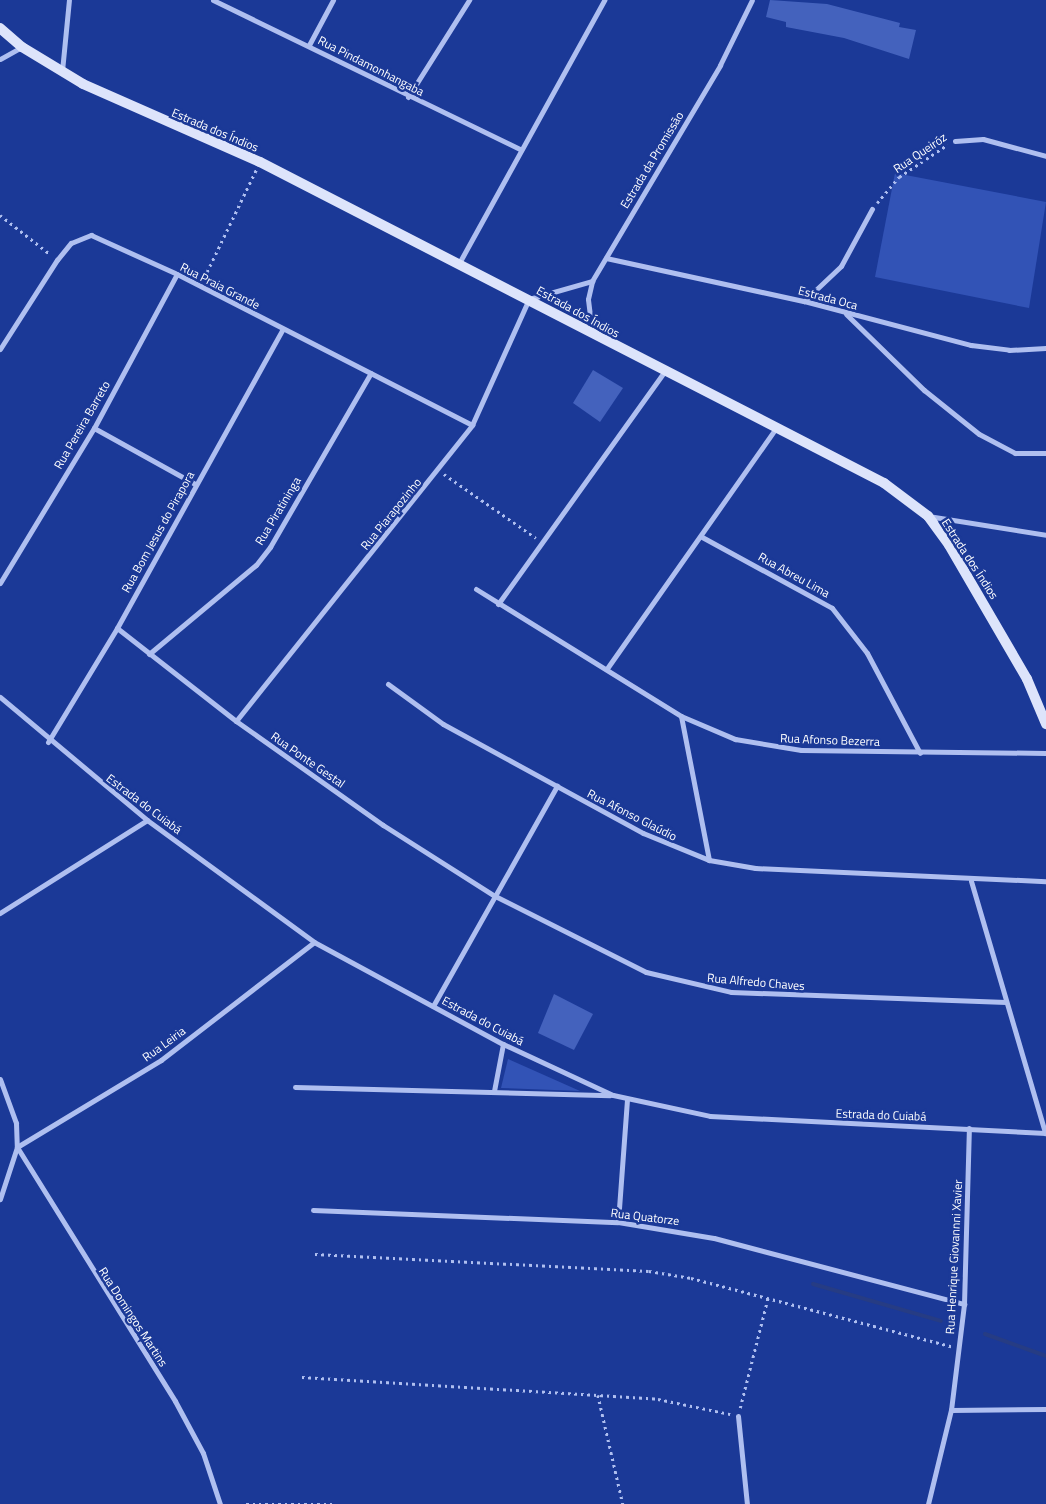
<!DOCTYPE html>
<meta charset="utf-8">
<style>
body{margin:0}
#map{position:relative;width:1046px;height:1504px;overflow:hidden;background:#1b3997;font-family:"Titillium Web",sans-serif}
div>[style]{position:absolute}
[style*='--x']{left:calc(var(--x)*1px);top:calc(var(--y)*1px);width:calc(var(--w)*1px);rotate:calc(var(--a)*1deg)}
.green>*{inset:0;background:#3253b6}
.stream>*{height:4px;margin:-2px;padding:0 2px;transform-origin:2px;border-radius:2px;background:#263c84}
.building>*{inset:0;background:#4462bd}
.path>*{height:2.5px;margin-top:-1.25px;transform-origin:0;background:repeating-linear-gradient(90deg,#afbff0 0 2.5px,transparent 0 6.5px)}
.street>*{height:5px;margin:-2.5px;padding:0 2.5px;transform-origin:2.5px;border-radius:2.5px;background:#afbff0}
.secondary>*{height:10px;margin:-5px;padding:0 5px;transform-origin:5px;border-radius:5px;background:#dde4fb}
span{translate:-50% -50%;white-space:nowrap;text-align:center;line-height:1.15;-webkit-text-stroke:5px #1b3997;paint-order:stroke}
.street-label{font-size:12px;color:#fff}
</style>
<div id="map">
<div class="green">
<div style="clip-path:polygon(895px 173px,1046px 202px,1029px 308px,875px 277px)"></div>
<div style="clip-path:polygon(508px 1059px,580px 1091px,501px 1088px)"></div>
</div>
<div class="stream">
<div style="--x:813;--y:1284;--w:133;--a:16.1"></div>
<div style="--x:985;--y:1334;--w:65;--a:19.8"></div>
</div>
<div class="building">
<div style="clip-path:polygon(770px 0,827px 4px,900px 23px,899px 27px,916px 30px,909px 59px,844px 38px,786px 27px,786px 22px,766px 17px)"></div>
<div style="clip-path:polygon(593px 370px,623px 388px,600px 422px,573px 403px)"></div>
<div style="clip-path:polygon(554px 994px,593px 1014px,574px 1050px,538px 1033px)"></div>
</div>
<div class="path">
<div style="--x:877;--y:203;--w:34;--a:-50"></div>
<div style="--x:899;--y:177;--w:58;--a:-33.7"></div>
<div style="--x:0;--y:215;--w:63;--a:38"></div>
<div style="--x:204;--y:278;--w:120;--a:-64.3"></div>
<div style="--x:444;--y:474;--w:112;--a:34.8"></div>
<div style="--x:315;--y:1254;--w:334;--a:2.9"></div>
<div style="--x:649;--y:1271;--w:43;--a:9.5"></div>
<div style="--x:691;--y:1278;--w:269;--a:14.7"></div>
<div style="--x:302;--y:1377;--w:357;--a:3.5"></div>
<div style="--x:658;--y:1399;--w:74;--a:11.8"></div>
<div style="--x:598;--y:1395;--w:112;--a:77.1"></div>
<div style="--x:740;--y:1408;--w:114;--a:-75.8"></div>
<div style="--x:246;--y:1504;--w:86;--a:0"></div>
</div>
<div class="street">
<div style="--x:213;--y:0;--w:341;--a:25.9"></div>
<div style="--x:309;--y:45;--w:51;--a:-61.9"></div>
<div style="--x:0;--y:59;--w:25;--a:-29"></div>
<div style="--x:62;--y:71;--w:71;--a:-84.4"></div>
<div style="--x:408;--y:97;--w:115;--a:-57.8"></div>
<div style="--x:955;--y:141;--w:28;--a:-4"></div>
<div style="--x:983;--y:139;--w:65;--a:15.1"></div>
<div style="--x:606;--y:258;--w:203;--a:12.3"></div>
<div style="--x:804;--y:301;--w:173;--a:14.8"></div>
<div style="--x:971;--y:345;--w:38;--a:7"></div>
<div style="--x:1009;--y:350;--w:37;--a:-3"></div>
<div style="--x:458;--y:265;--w:303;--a:-61.1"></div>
<div style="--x:804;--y:301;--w:51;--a:-43.4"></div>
<div style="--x:841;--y:266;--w:65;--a:-61.5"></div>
<div style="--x:846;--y:314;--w:109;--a:44.3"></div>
<div style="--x:924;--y:390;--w:70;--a:38.7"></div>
<div style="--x:979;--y:434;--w:41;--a:27.8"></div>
<div style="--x:1015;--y:453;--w:31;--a:0"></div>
<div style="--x:592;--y:332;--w:33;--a:-97"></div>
<div style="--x:588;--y:299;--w:18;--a:-77"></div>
<div style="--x:592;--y:281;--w:251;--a:-59.3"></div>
<div style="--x:720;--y:65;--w:72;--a:-63.8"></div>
<div style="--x:0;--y:349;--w:106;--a:-57.4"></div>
<div style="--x:57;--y:260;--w:22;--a:-51"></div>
<div style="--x:71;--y:243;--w:22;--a:-22"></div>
<div style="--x:91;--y:235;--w:94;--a:24.4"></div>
<div style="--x:177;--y:274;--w:331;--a:27.1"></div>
<div style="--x:94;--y:428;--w:115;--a:29"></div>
<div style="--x:928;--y:516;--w:120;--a:9.1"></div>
<div style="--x:702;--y:537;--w:148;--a:28.6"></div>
<div style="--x:832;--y:608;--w:57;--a:52.1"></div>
<div style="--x:867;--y:653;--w:113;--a:62.1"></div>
<div style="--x:0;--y:583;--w:181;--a:-58.8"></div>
<div style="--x:94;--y:428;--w:175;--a:-61.7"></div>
<div style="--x:476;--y:589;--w:241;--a:31.8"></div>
<div style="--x:681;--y:716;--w:59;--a:23.1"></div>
<div style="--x:735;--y:739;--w:67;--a:9.5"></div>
<div style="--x:801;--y:750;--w:245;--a:0.7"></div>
<div style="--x:498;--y:604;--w:285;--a:-54.4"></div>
<div style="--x:117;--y:628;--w:151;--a:38"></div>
<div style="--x:236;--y:721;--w:180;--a:35.3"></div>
<div style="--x:383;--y:825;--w:133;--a:32.4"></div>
<div style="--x:495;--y:896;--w:169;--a:26.7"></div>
<div style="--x:646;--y:972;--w:87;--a:13.2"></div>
<div style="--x:731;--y:992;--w:275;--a:2.1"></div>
<div style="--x:149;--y:654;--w:139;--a:-39.8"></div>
<div style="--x:256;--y:565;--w:23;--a:-52"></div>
<div style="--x:270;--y:547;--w:201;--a:-59.9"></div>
<div style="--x:608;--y:667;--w:292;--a:-54.9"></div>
<div style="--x:388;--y:684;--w:68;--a:36"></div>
<div style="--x:443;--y:724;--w:228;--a:28.6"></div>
<div style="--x:643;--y:833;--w:71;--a:22.2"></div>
<div style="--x:709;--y:860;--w:47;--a:9.9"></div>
<div style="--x:755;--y:868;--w:291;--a:2.6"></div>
<div style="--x:0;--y:697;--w:192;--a:39.9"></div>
<div style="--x:147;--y:820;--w:207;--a:36.1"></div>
<div style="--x:314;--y:942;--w:215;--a:28.4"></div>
<div style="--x:503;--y:1044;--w:121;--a:24.9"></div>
<div style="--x:613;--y:1095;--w:99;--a:12.2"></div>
<div style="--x:710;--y:1116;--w:336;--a:2.9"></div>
<div style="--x:681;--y:716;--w:147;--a:79"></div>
<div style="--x:236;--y:721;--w:379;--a:-51.4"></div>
<div style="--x:472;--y:425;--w:138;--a:-65.7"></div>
<div style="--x:529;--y:299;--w:66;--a:-15.9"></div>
<div style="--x:48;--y:742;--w:133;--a:-58.8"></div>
<div style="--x:117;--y:628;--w:342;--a:-61"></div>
<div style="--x:971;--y:881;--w:263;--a:73.6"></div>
<div style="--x:0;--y:913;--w:174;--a:-32.3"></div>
<div style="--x:433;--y:1006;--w:253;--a:-60.6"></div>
<div style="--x:0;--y:1079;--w:47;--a:70"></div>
<div style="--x:16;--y:1123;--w:24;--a:88"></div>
<div style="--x:17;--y:1147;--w:55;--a:108.1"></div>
<div style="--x:295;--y:1087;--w:315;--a:1.5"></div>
<div style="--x:494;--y:1091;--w:48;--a:-79.2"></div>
<div style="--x:17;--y:1147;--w:299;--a:58.1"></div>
<div style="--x:175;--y:1401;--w:59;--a:61.7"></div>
<div style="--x:203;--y:1453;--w:54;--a:71.6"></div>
<div style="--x:17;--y:1147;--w:168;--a:-31.1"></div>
<div style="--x:161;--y:1060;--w:193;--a:-37.6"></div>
<div style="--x:313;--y:1210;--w:305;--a:2.3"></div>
<div style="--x:618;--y:1222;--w:97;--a:9.5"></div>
<div style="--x:714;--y:1238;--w:259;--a:14.8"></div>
<div style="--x:618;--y:1222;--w:123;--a:-85.8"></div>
<div style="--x:951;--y:1410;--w:95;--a:-0.6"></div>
<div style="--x:738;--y:1416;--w:88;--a:84.2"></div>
<div style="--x:928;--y:1504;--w:97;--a:-76.3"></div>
<div style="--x:951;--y:1410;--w:107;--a:-83"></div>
<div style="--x:964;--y:1304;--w:176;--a:-88.4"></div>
</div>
<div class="secondary">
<div style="--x:0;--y:28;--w:29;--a:41"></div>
<div style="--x:22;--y:47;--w:71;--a:31.2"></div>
<div style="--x:83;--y:84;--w:193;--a:23.8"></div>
<div style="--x:260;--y:162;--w:702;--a:27.22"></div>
<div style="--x:884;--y:483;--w:55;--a:36.9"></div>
<div style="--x:928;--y:516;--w:36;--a:54"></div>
<div style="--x:949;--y:545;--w:155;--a:59.8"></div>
<div style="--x:1027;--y:679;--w:49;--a:67.1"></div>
</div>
<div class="street-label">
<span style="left:371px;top:66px;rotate:27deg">Rua Pindamonhangaba</span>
<span style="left:215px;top:130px;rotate:23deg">Estrada dos Índios</span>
<span style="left:920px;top:153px;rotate:-34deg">Rua Queiróz</span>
<span style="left:652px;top:160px;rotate:-59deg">Estrada da Promissão</span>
<span style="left:220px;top:286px;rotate:27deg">Rua Praia Grande</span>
<span style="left:828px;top:298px;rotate:15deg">Estrada Oca</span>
<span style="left:578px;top:312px;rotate:29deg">Estrada dos Índios</span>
<span style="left:82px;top:425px;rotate:-60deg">Rua Pereira Barreto</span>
<span style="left:278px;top:511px;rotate:-59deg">Rua Piratininga</span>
<span style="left:391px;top:514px;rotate:-51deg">Rua Piarapozinho</span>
<span style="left:158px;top:532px;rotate:-61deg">Rua Bom Jesus do Pirapora</span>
<span style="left:970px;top:559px;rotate:57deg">Estrada dos Índios</span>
<span style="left:794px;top:575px;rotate:29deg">Rua Abreu Lima</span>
<span style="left:830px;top:740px;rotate:2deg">Rua Afonso Bezerra</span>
<span style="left:308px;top:760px;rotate:35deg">Rua Ponte Gestal</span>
<span style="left:144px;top:804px;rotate:37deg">Estrada do Cuiabá</span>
<span style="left:632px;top:815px;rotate:27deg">Rua Afonso Glaúdio</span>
<span style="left:756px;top:982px;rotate:5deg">Rua Alfredo Chaves</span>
<span style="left:483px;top:1021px;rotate:28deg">Estrada do Cuiabá</span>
<span style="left:164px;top:1044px;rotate:-36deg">Rua Leiria</span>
<span style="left:881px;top:1115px;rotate:2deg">Estrada do Cuiabá</span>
<span style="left:645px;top:1217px;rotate:7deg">Rua Quatorze</span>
<span style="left:954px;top:1257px;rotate:-87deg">Rua Henrique Giovannni Xavier</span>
<span style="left:133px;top:1317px;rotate:57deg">Rua Domingos Martins</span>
</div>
</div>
